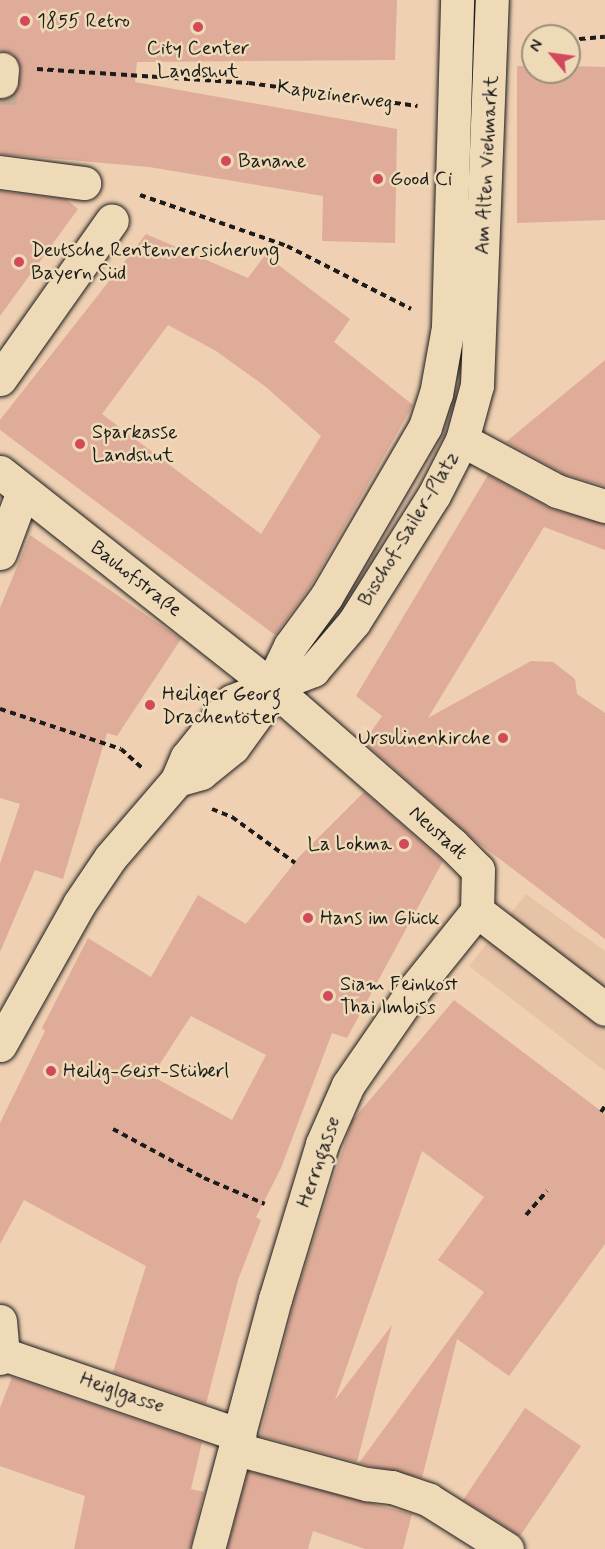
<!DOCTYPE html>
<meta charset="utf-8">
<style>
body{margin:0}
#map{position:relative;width:605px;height:1549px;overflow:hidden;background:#efd0b2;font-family:Mynerve,sans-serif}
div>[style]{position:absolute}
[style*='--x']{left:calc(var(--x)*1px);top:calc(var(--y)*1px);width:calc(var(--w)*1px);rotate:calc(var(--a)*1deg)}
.built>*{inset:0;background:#e6c2a7}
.building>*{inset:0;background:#deac98}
.minor-tunnel>*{height:33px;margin-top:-16.5px;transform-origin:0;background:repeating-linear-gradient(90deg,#c5ac94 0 33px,transparent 0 49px)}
.path>*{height:4px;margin-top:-2px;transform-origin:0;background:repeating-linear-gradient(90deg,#1c1c1c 0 6px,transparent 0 10.5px)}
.roads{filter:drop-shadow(0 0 2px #1c1c1c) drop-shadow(0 0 2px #1c1c1c)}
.minor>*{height:33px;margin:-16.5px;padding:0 16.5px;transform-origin:16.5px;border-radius:16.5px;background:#efdab8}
.dots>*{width:16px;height:16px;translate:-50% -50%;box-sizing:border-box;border:3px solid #efdab8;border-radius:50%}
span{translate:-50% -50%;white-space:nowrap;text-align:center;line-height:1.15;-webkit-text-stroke:5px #efdab8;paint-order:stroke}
.poi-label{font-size:20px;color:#1c1c1c}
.left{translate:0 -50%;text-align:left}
.right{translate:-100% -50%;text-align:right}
.street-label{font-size:20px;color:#1c1c1c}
.north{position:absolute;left:521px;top:24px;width:60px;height:60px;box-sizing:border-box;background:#efdab8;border:2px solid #9b8e7a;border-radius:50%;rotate:299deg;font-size:16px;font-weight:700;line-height:24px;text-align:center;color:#1c1c1c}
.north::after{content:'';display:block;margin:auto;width:21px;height:27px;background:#d1495b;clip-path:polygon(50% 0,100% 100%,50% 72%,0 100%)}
</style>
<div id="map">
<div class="built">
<div style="clip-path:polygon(526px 894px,605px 951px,605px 1071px,469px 966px)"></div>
</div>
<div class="building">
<div style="clip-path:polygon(0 0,397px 0,395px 60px,137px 62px,135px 82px,397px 129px,395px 243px,322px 241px,323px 196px,149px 167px,0 154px,0 100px,16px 92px,21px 71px,13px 54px,0 51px)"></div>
<div style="clip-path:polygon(517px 66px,533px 66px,533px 72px,569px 72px,569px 66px,605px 67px,605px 220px,517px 223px)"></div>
<div style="clip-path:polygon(0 191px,66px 199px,78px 209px,0 316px)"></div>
<div style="clip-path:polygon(evenodd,146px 234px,248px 278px,265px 255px,350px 319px,334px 342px,413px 405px,310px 587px,275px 635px,0 430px,0 420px,146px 234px,168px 325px,216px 351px,266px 387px,321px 436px,261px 534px,102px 414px,168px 325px)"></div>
<div style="clip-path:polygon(605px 360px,605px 486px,564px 474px,506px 442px)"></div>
<div style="clip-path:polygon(488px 475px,551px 509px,605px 524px,605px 550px,544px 527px,428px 718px,531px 661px,553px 662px,575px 679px,577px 694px,605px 713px,605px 939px,472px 838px,364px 742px,382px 716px,356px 696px)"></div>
<div style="clip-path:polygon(30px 535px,181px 639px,117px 736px,107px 733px,63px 879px,35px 870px,0 952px,0 864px,20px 804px,0 798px,0 608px)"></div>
<div style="clip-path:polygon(evenodd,364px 792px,443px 861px,347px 1038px,332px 1033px,281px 1168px,256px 1217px,261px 1220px,238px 1280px,206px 1404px,113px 1372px,146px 1266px,24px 1200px,0 1244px,0 1123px,45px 1031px,42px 1028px,88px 938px,151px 977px,198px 895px,246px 924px,299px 857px,364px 792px,191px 1016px,266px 1055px,232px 1120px,152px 1076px,191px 1016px)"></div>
<div style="clip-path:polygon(454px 1000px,605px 1114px,605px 1244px,509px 1376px,457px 1339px,422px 1478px,359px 1463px,484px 1292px,438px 1260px,484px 1197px,422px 1151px,335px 1400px,392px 1325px,357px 1462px,260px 1436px,296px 1295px,352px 1121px)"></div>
<div style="clip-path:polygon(12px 1377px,202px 1442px,191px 1489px,204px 1492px,190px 1549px,74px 1549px,85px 1496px,0 1466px,0 1408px)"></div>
<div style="clip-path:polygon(525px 1408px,581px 1446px,520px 1536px,463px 1500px)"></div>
<div style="clip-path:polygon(248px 1471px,412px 1514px,403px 1549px,365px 1549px,313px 1531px,308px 1549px,227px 1549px)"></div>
</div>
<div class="minor-tunnel">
<div style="--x:0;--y:104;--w:23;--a:-88"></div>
</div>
<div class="path">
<div style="--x:569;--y:40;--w:36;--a:-5"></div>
<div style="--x:37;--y:69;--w:212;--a:3.8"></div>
<div style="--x:249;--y:83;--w:170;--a:7.8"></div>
<div style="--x:140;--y:195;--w:156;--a:19.1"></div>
<div style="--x:287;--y:246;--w:139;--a:26.9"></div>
<div style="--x:0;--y:709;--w:127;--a:18.3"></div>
<div style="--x:121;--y:749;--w:28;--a:42"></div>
<div style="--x:212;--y:809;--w:22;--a:22"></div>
<div style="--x:232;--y:817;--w:78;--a:36.1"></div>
<div style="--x:601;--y:1112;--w:7;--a:-56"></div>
<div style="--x:113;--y:1129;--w:103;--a:28.3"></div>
<div style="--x:204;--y:1178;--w:66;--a:23.1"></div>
<div style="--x:526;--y:1215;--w:32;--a:-49"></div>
</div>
<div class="roads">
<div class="minor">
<div style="--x:1;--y:81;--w:12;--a:-85"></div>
<div style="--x:0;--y:172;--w:85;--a:7.5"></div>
<div style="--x:0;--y:379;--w:194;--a:-54.8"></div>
<div style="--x:462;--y:440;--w:108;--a:28.2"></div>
<div style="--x:557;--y:491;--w:50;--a:17.4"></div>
<div style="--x:0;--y:472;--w:347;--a:38.3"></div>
<div style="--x:272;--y:687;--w:240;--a:41.1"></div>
<div style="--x:453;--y:845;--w:35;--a:45"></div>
<div style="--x:478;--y:870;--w:41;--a:91.4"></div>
<div style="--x:0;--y:553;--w:66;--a:-69.6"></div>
<div style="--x:177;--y:780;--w:25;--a:-16"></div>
<div style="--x:201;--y:773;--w:41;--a:-39.1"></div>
<div style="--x:233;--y:747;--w:41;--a:-54"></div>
<div style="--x:257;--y:714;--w:76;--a:-64.1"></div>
<div style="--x:290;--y:646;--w:61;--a:-53.7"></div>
<div style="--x:326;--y:597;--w:197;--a:-59.8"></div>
<div style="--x:425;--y:427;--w:35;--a:-72"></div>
<div style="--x:436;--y:394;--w:68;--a:-79.8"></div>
<div style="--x:448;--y:327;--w:327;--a:-88.4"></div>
<div style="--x:477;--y:911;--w:161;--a:37.4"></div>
<div style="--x:0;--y:1045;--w:162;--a:-60.7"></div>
<div style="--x:79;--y:904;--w:55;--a:-56"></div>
<div style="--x:110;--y:858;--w:103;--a:-49.3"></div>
<div style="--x:177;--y:780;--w:25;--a:-67"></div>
<div style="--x:187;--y:757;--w:72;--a:-51.2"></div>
<div style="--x:232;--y:701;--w:87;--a:-20.9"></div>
<div style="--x:313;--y:670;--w:63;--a:-49.5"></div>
<div style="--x:354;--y:622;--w:150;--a:-57.8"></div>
<div style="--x:434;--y:495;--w:62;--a:-63"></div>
<div style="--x:462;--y:440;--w:57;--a:-74.7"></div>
<div style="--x:477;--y:385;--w:385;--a:-87.8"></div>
<div style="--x:0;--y:1321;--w:33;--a:85"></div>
<div style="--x:3;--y:1354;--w:5;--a:127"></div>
<div style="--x:3;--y:1354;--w:250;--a:18.9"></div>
<div style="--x:237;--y:1449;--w:134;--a:15.2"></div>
<div style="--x:366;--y:1484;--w:26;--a:7"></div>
<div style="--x:392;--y:1487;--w:39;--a:19"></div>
<div style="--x:429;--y:1500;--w:92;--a:32.1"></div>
<div style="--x:208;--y:1549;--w:259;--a:-75"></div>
<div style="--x:275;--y:1299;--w:162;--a:-73.1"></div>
<div style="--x:322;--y:1144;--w:64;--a:-66.2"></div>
<div style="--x:348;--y:1085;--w:118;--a:-55.4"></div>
<div style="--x:415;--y:988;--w:99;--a:-51.2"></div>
</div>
</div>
<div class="dots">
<div style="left:25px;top:21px;background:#d1495b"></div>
<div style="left:198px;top:27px;background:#d1495b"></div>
<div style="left:226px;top:161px;background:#d1495b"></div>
<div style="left:378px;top:179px;background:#d1495b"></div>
<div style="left:19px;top:262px;background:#d1495b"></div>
<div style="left:80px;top:444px;background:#d1495b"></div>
<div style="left:150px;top:705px;background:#d1495b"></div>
<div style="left:503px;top:738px;background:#d1495b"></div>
<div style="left:404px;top:844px;background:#d1495b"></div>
<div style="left:308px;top:918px;background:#d1495b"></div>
<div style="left:328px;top:996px;background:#d1495b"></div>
<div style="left:51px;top:1071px;background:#d1495b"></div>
</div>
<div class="poi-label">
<span class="left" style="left:37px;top:21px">1855 Retro</span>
<span style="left:198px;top:60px">City Center<br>Landshut</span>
<span class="left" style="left:238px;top:161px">Banane</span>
<span class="left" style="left:390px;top:179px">Good Ci</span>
<span class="left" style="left:31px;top:262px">Deutsche Rentenversicherung<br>Bayern Süd</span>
<span class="left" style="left:92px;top:444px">Sparkasse<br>Landshut</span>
<span class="left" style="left:162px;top:706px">Heiliger Georg<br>Drachentöter</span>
<span class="right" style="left:491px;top:738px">Ursulinenkirche</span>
<span class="right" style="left:392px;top:844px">La Lokma</span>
<span class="left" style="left:320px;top:918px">Hans im Glück</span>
<span class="left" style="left:340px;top:996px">Siam Feinkost<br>Thai Imbiss</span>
<span class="left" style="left:63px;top:1071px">Heilig-Geist-Stüberl</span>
</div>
<div class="street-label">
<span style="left:335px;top:95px;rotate:8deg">Kapuzinerweg</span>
<span style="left:487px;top:165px;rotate:-87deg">Am Alten Viehmarkt</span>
<span style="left:409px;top:529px;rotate:-59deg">Bischof-Sailer-Platz</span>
<span style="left:136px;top:579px;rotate:38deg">Bauhofstraße</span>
<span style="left:438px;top:833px;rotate:42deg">Neustadt</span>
<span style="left:319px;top:1162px;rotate:-71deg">Herrngasse</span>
<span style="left:122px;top:1393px;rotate:19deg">Heiglgasse</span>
</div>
<div class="north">N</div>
</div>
